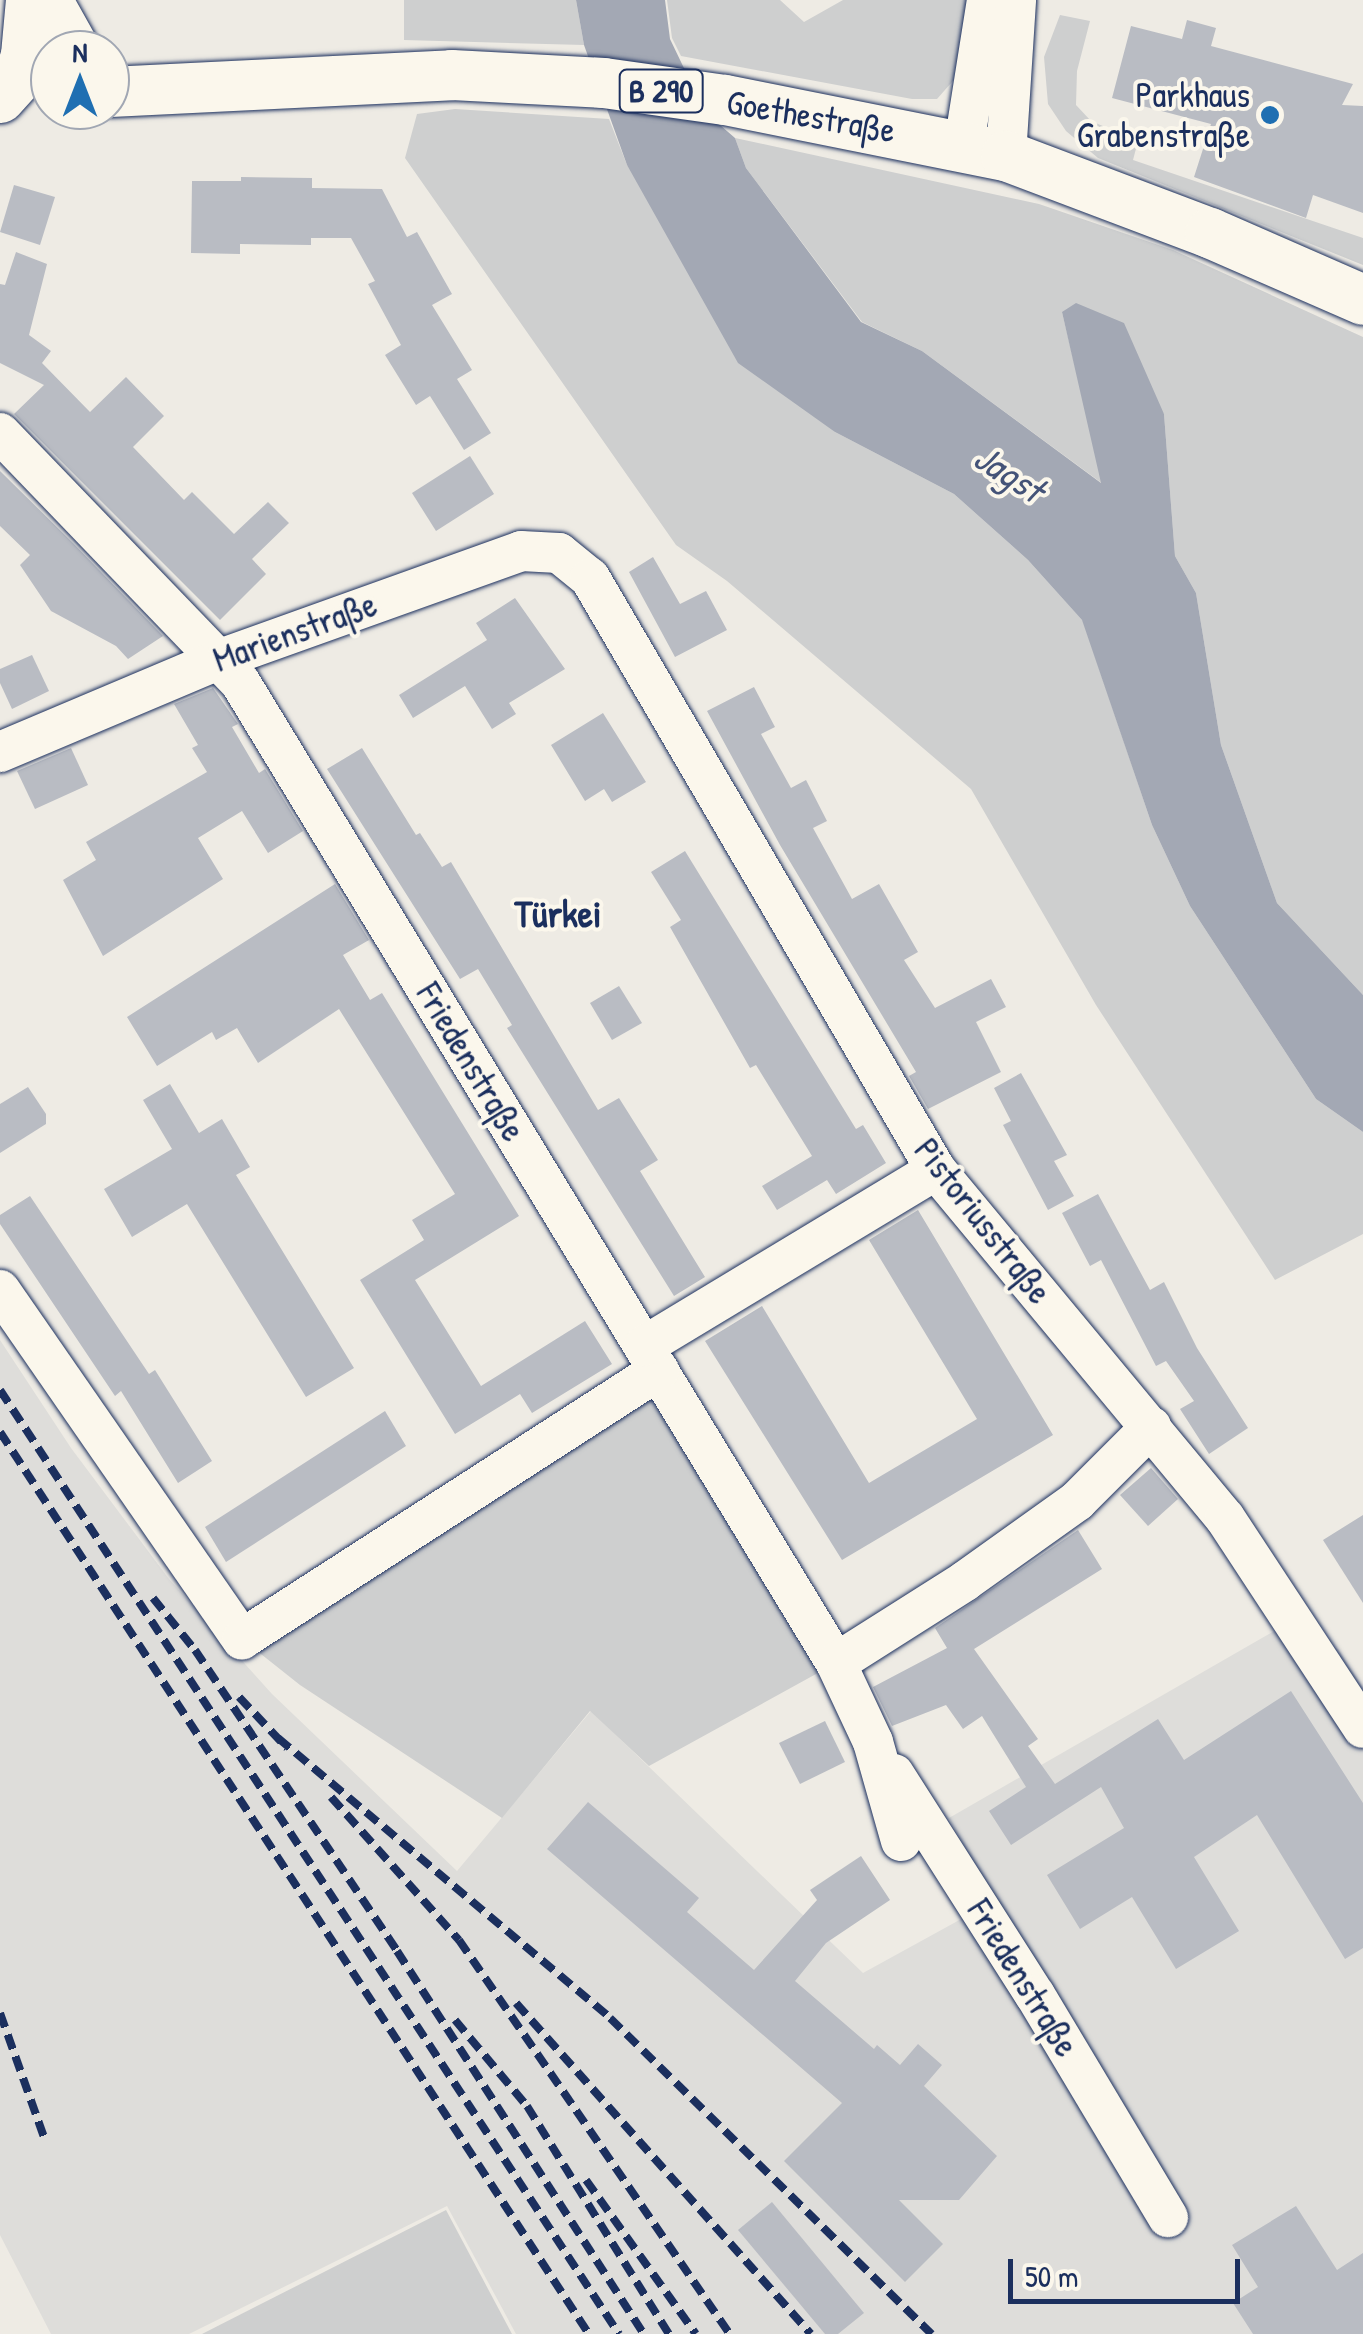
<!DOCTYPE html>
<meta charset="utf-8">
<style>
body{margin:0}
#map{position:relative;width:1363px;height:2334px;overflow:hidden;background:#eeebe4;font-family:"Patrick Hand",sans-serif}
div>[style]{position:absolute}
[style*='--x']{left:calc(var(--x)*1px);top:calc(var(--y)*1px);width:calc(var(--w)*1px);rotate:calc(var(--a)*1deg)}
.built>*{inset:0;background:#deddda}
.green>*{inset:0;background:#cecfcf}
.water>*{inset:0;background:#a3a8b4}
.building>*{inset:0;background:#b9bcc3}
.roads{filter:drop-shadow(0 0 2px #1b2f5e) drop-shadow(0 0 2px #1b2f5e)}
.minor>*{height:40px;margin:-20px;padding:0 20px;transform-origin:20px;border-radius:20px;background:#fbf7ec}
.major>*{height:50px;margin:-25px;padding:0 25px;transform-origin:25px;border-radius:25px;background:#fbf7ec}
.rail>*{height:8px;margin-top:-4px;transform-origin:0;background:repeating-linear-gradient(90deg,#1b2f5e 0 15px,transparent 0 23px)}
.dots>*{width:28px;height:28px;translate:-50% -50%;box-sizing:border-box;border:5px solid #fbf7ec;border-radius:50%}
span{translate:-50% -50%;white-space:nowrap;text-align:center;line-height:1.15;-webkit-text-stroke:8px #fbf7ec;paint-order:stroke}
.shield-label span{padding:2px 8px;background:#fbf7ec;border:2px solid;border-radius:8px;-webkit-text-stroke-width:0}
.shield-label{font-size:32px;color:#1b2f5e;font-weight:700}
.poi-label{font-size:35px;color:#1b2f5e}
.right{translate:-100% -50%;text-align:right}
.street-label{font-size:35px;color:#1b2f5e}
.water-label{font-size:38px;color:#445378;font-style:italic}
.neighbourhood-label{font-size:38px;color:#1b2f5e;font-weight:700}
.north{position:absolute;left:30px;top:30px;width:100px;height:100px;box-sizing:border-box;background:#fbf7ec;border:2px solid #a1a7b3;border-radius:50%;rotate:0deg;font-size:28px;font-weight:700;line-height:40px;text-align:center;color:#1b2f5e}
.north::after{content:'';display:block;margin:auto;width:35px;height:45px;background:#1f6fb2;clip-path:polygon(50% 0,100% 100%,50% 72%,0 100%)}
.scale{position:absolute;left:1008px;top:2259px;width:232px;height:45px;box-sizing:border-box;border:5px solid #1b2f5e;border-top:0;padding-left:12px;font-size:30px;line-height:35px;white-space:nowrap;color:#1b2f5e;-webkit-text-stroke:8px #fbf7ec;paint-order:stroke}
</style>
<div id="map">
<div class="built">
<div style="clip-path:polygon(0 1340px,71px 1448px,169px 1579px,272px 1694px,457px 1871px,591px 1711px,863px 1973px,994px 1901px,949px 1818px,1276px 1630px,1338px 1649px,1363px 1688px,1363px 2334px,516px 2334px,447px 2206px,189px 2334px,51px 2334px,0 2235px)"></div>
</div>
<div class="green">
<div style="clip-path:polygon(404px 0,576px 0,584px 45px,404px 40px)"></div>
<div style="clip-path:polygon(667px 0,780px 0,804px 22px,843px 0,968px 0,959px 74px,937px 99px,912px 99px,681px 56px,672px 38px)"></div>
<div style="clip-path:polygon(1060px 15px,1090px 21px,1077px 71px,1076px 105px,1091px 121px,1138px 141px,1133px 160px,1363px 238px,1363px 265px,1098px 158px,1066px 131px,1048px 104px,1044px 57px)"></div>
<div style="clip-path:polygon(455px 109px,609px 119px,627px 165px,835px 432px,954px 494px,1028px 560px,1083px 621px,1152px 825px,1190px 906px,1316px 1099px,1363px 1132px,1363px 1234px,1275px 1280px,1096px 1005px,971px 789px,727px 581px,676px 545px,405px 158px,417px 114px)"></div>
<div style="clip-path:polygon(735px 138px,1039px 204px,1173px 250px,1363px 337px,1363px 995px,1277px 903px,1221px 745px,1196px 593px,1175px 556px,1164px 414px,1062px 312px,1103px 484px,922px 351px,862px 322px,746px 168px)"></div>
<div style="clip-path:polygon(659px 1370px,836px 1663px,649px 1766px,590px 1711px,502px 1818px,300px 1685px,242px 1639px)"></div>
<div style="clip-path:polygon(446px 2210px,512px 2334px,202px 2334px)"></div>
</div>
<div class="water">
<div style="clip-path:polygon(576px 0,665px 0,670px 39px,705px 112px,735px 138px,746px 168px,861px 322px,922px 351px,1101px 483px,1062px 312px,1076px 303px,1124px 323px,1164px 414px,1175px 556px,1196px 593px,1221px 745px,1277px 903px,1363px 995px,1363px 1132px,1316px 1099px,1190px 906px,1152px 825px,1082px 620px,1028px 560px,954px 494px,835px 432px,738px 363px,627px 165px,584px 45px)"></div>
</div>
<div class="building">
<div style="clip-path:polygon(1187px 20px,1216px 28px,1211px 46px,1353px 84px,1342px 105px,1363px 106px,1363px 213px,1313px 195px,1306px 218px,1194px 177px,1211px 124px,1112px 98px,1131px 26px,1182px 39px)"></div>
<div style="clip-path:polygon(241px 177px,312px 178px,312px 188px,382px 189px,407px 237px,417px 232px,452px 294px,432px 305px,472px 370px,457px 379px,491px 433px,464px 450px,430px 396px,416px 405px,385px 355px,401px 345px,368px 284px,375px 281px,351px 238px,311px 238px,311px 245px,240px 244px,240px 254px,191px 253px,192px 181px,241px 181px)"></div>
<div style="clip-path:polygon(14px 185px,55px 197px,40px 245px,0 232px)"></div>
<div style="clip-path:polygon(16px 252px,47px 264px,29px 335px,51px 351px,42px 363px,90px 412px,126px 377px,164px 416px,133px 447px,184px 500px,192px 492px,234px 534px,268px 502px,289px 523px,252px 559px,266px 574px,220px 620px,14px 414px,44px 385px,0 363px,0 284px,5px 285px)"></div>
<div style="clip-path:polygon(470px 456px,494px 494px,436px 531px,412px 493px)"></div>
<div style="clip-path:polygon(0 471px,73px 543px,163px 636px,128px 659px,116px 646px,51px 611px,20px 565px,30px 555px,0 526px)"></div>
<div style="clip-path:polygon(653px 557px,680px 604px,706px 591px,727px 630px,675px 657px,629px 572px)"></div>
<div style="clip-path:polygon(515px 598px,565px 669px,509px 703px,516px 714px,492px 729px,465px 686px,413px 718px,399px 695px,487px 640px,476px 623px)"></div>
<div style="clip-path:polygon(32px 655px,49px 691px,12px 709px,0 683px,0 669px)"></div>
<div style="clip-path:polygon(754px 687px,775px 727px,761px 734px,791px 788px,806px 780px,827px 821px,813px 828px,852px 899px,879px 884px,918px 952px,904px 960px,935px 1008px,991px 979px,1006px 1007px,976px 1022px,1001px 1072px,928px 1109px,909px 1076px,916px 1072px,780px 845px,707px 711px)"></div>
<div style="clip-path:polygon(213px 688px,238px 724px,232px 727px,259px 773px,265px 769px,303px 831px,268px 853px,242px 811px,198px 838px,223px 879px,103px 956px,63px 880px,96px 860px,86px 842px,207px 772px,192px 748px,198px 745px,174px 704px)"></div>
<div style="clip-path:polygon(603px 713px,646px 782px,612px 802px,604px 789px,585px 801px,551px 745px)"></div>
<div style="clip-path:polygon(71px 748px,88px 785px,35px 809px,17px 771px)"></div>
<div style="clip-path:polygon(362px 748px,416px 835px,420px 833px,442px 867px,451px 862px,598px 1110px,619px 1098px,658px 1160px,640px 1171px,705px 1277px,674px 1296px,507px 1028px,512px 1025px,478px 969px,460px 979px,327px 769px)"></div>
<div style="clip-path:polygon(685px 851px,856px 1129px,863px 1125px,886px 1163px,836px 1194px,827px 1180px,777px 1210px,762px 1186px,812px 1156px,756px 1065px,750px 1068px,670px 927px,681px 920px,651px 872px)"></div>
<div style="clip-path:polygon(335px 884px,369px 940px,343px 955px,370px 1000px,382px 993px,519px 1216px,415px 1280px,481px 1386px,585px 1321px,612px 1364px,532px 1413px,520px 1394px,455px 1434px,360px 1280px,424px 1240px,412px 1220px,455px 1194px,339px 1009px,258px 1063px,237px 1028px,216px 1040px,212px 1032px,157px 1066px,127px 1017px)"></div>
<div style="clip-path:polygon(619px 986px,642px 1023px,612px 1040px,590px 1003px)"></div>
<div style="clip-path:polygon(1021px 1073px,1067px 1155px,1054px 1161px,1074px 1196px,1048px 1210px,1003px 1125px,1011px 1121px,994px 1088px)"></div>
<div style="clip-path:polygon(170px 1084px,199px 1133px,222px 1119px,250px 1167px,236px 1175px,354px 1368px,306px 1397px,187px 1204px,132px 1237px,104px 1189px,172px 1149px,143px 1100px)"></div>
<div style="clip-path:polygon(28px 1087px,46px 1114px,46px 1124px,0 1153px,0 1104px)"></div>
<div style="clip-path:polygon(1098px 1194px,1150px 1290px,1164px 1282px,1197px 1348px,1248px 1428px,1209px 1454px,1180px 1409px,1194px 1401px,1166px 1361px,1156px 1366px,1101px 1260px,1090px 1266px,1062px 1213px)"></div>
<div style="clip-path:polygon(30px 1196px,149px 1374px,155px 1370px,212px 1461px,178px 1483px,121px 1391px,115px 1396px,0 1224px,0 1215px)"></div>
<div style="clip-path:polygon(918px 1210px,1053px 1435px,842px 1560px,705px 1341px,762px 1306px,869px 1483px,977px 1419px,869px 1240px)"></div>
<div style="clip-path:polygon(385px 1411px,406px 1446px,226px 1562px,205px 1527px)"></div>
<div style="clip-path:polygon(1151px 1468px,1178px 1499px,1148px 1526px,1120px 1495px)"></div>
<div style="clip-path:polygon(1363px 1515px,1363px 1603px,1323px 1540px)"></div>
<div style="clip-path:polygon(1078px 1530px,1102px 1569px,974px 1649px,1038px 1739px,1028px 1746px,1055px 1784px,1158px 1719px,1184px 1760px,1291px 1691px,1363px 1803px,1363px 1948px,1345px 1959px,1257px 1815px,1194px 1857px,1239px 1931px,1176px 1969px,1132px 1897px,1080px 1929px,1047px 1875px,1124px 1828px,1101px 1787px,1011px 1845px,989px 1811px,1026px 1787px,982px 1716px,963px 1729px,946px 1705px,892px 1726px,873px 1687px,947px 1648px,935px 1628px)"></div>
<div style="clip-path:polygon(825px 1721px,845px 1762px,800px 1784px,779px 1743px)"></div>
<div style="clip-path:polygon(588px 1802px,699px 1898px,687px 1912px,754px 1970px,817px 1900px,810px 1890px,861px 1856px,890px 1900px,826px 1943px,795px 1981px,874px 2049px,877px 2045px,900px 2065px,918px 2044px,942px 2065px,924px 2086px,997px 2156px,959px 2200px,899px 2200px,943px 2244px,905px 2282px,784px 2161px,842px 2103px,547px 1849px)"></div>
<div style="clip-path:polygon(772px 2202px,864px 2313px,838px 2334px,825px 2334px,738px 2230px)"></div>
<div style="clip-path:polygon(1296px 2206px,1337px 2270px,1363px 2253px,1363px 2334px,1253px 2334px,1233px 2303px,1258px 2287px,1232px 2245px)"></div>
</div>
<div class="roads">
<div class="minor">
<div style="--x:964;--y:145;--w:147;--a:-81"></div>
<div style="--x:1006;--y:156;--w:156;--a:-86.3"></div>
<div style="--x:0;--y:433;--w:346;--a:46.1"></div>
<div style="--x:240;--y:682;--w:1148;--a:58.72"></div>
<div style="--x:836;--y:1663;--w:87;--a:64.9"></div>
<div style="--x:873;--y:1742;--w:103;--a:74.2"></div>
<div style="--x:0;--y:752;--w:239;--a:-22.9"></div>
<div style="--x:220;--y:659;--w:320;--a:-19.7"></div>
<div style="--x:521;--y:551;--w:38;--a:3"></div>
<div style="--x:559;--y:553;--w:40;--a:39"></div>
<div style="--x:590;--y:578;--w:686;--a:59.7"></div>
<div style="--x:936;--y:1170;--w:452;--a:50.3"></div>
<div style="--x:1225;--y:1518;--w:251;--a:56.7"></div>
<div style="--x:0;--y:1290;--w:425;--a:55.3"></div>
<div style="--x:242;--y:1639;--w:496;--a:-32.8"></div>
<div style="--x:644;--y:1346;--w:341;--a:-31.1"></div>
<div style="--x:836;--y:1663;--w:153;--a:-32.4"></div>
<div style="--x:965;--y:1581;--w:138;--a:-35.5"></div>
<div style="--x:1077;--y:1501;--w:105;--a:-45"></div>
<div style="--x:894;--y:1774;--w:262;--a:57.5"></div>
<div style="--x:1035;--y:1995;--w:259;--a:59.1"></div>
</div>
<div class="major">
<div style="--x:47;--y:0;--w:57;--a:60.8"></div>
<div style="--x:110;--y:92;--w:342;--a:-2.8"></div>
<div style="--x:452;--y:75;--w:152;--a:3"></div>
<div style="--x:604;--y:83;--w:122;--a:8"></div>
<div style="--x:725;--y:100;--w:287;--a:11.3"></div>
<div style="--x:1006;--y:156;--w:218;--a:20.7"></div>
<div style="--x:1210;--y:233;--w:167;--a:23.6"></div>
<div style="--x:0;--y:98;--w:28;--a:-48"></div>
<div style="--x:19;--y:77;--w:23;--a:-72"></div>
<div style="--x:26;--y:55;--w:55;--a:-84.8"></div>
</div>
</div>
<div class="rail">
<div style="--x:0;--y:1390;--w:1129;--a:56.75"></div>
<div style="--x:0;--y:1432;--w:1077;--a:56.86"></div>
<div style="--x:153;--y:1598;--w:67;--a:51.1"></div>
<div style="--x:195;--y:1650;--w:362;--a:56.1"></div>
<div style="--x:397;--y:1951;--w:456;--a:57.2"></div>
<div style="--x:239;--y:1697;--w:70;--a:46.7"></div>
<div style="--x:278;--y:1738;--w:434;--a:40.1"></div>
<div style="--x:610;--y:2018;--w:451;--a:44.5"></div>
<div style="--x:331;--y:1797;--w:192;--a:48.2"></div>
<div style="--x:459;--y:1940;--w:478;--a:55.5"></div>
<div style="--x:516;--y:2003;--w:443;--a:48.3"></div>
<div style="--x:0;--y:2013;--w:132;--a:70.5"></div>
<div style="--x:455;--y:2020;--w:112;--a:50.1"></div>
<div style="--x:527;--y:2106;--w:269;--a:58.1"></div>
<div style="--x:586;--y:2180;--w:189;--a:54.5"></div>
</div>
<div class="dots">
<div style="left:1270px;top:115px;background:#1f6fb2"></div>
</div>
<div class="shield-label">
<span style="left:661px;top:91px">B 290</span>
</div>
<div class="poi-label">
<span class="right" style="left:1250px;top:115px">Parkhaus<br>Grabenstraße</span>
</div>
<div class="street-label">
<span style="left:811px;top:116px;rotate:10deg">Goethestraße</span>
<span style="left:295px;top:632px;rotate:-20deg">Marienstraße</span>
<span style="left:471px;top:1062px;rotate:59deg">Friedenstraße</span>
<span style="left:983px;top:1221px;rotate:52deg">Pistoriusstraße</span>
<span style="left:1023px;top:1978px;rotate:58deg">Friedenstraße</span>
</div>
<div class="water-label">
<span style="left:1009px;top:473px;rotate:33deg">Jagst</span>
</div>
<div class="neighbourhood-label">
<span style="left:558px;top:914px">Türkei</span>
</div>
<div class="north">N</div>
<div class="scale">50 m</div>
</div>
